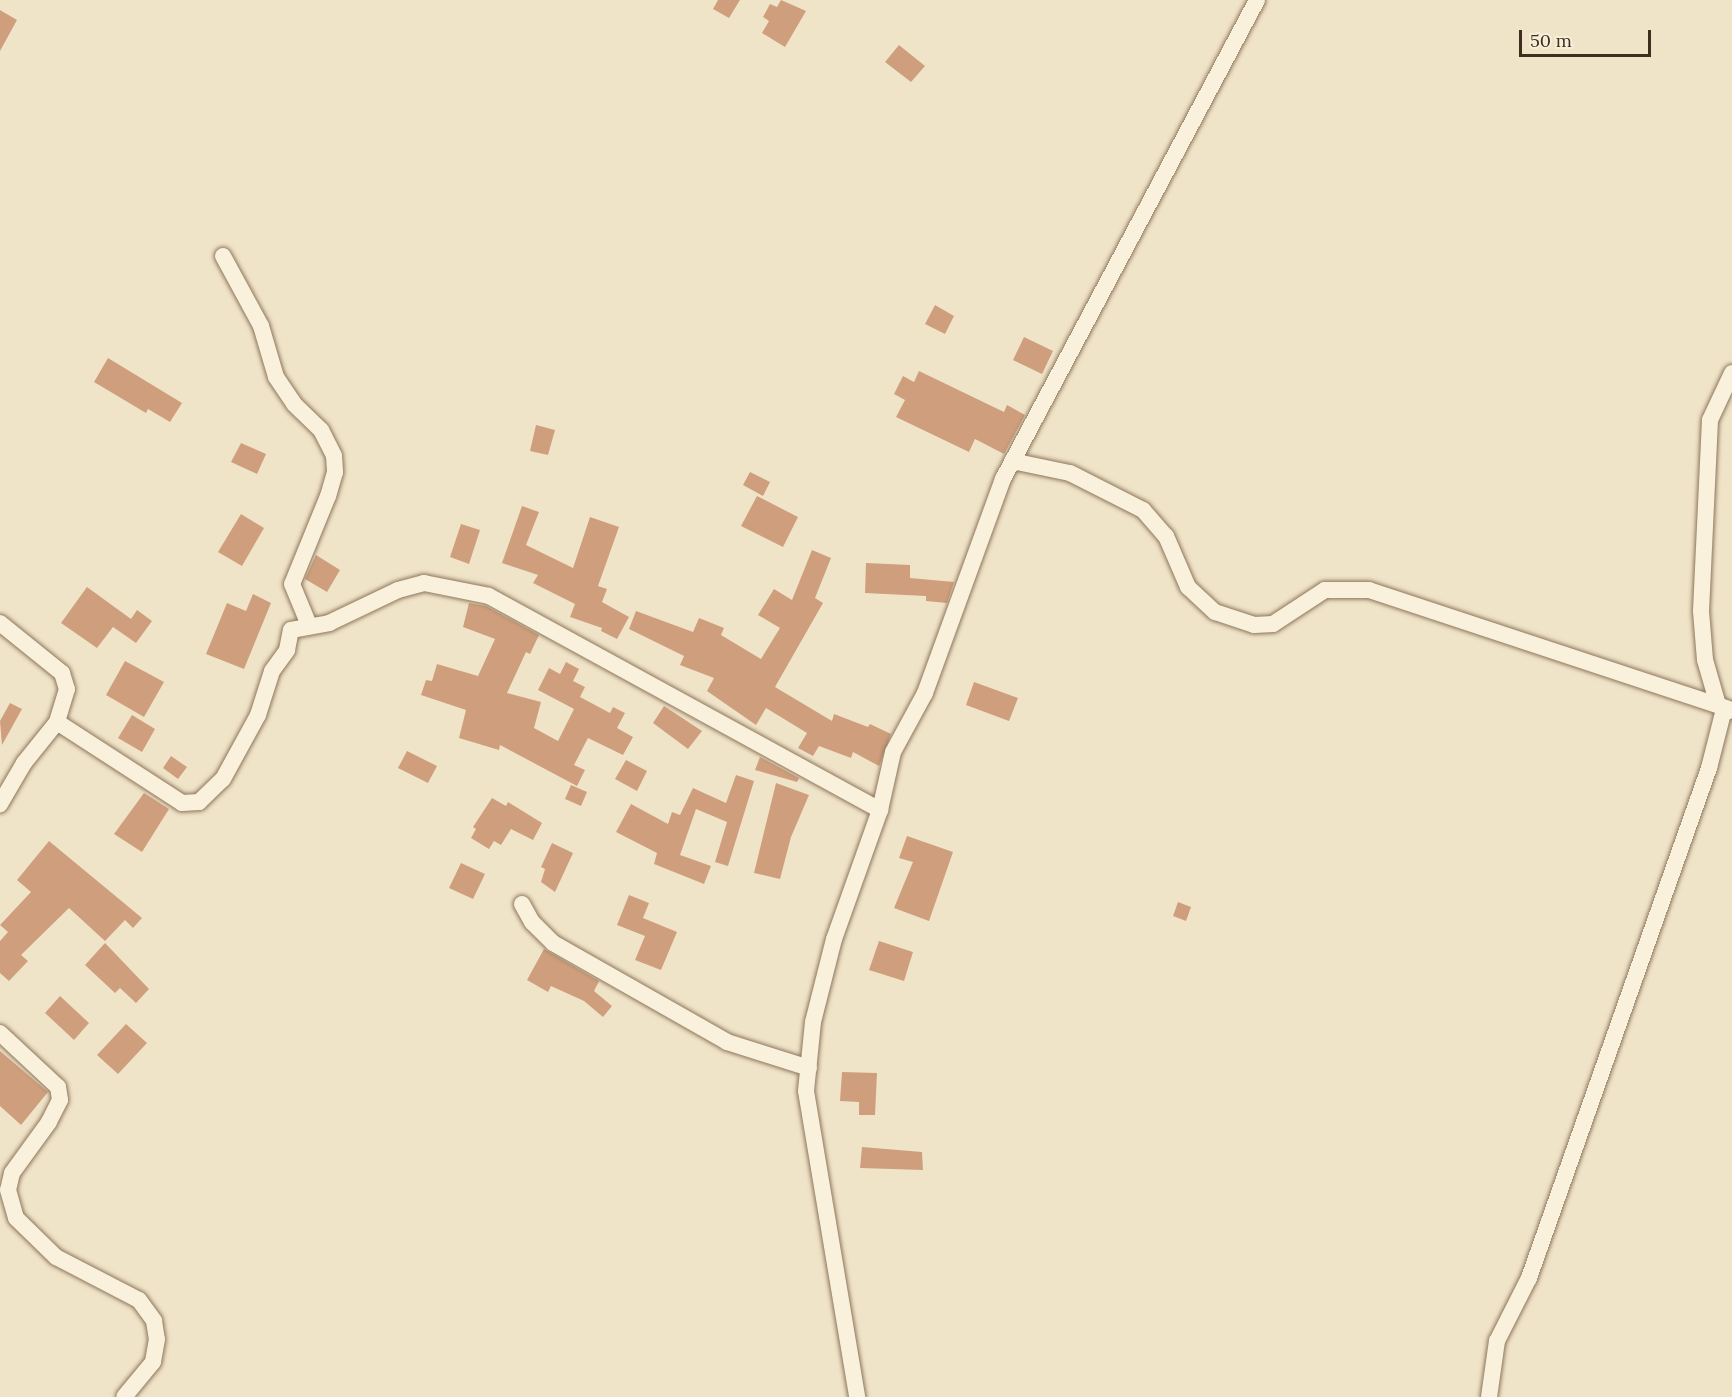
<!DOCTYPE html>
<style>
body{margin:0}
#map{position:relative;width:1732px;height:1397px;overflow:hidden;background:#f0e4c8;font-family:Lora,serif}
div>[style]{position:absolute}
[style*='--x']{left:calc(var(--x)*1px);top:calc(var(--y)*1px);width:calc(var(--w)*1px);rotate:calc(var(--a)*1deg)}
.building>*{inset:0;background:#cf9f7d}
.roads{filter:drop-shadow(0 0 2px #8d765c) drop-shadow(0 0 2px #8d765c)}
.street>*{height:16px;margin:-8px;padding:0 8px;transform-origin:8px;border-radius:8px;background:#faf1dc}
span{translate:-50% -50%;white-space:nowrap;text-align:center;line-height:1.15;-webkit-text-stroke:4.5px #f7eed8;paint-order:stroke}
.scale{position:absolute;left:1519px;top:30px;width:132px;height:27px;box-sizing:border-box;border:3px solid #3d2e20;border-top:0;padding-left:8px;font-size:18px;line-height:21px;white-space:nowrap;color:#3d2e20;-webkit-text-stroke:4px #f7eed8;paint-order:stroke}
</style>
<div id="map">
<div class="building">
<div style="clip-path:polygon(718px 0,740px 0,729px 18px,713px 9px)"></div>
<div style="clip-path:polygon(781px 0,806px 11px,785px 47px,762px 33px,769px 21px,763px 17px,770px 4px,777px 7px)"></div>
<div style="clip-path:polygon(0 10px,17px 20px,0 51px)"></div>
<div style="clip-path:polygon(899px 45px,925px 66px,911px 82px,885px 62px)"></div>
<div style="clip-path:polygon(935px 305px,954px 316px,945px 334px,925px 324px)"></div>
<div style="clip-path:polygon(1024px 337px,1053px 351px,1042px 374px,1013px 360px)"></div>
<div style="clip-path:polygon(108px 358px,182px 403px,170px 422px,148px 409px,146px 413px,94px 382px)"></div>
<div style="clip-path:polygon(919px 371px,1004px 412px,1007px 405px,1025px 415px,1004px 454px,975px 439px,969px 452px,896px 417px,905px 400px,894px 394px,903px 376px,914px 382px)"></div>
<div style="clip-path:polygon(536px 425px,555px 430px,548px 455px,530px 451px)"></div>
<div style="clip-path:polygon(241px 443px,266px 454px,257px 474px,231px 462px)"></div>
<div style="clip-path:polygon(750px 472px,770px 482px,763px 496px,743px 485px)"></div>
<div style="clip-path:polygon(757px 496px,798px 517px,783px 547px,741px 526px)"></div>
<div style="clip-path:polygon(522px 506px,539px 512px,526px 545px,573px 568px,590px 517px,619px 527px,598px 586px,607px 589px,602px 602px,629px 617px,617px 639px,601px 631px,602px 628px,570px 617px,575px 604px,533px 583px,538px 575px,502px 563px)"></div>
<div style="clip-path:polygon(241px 514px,264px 528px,242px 566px,218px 552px)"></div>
<div style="clip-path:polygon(461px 524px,480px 530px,469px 564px,450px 557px)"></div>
<div style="clip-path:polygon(812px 550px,831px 558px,815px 598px,823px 603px,775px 687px,832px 721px,834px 714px,868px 727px,870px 724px,891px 734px,879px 766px,853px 752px,851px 758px,819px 746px,813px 756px,798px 748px,807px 733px,766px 708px,756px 725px,707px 691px,714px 678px,680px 665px,684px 656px,629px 629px,636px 611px,693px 632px,699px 618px,724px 628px,721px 635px,761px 659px,780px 628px,758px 615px,774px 589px,792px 600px)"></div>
<div style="clip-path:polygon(316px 555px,340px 570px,327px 592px,305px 579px)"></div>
<div style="clip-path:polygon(866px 563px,910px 565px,910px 578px,954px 582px,947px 603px,926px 601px,926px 596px,865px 593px)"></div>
<div style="clip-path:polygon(87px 587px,131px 619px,137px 610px,152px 621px,136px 643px,113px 627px,97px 648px,61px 623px)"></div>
<div style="clip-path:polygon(253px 594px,271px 603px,244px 669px,206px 654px,227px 603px,246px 611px)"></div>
<div style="clip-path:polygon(469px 603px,486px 606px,539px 635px,530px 654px,526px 652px,507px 693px,541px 702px,534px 728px,558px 741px,574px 709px,538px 690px,549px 668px,560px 674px,566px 662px,579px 669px,573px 681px,585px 687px,580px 697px,610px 713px,613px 707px,625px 713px,617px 728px,633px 737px,623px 755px,588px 738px,574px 765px,585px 770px,577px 786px,500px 745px,499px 750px,459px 738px,466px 710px,421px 695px,426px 680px,432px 681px,437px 664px,478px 676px,495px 639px,463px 627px)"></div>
<div style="clip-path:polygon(125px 661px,164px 682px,144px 717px,106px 695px)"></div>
<div style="clip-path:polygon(974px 682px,1018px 698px,1009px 721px,966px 705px)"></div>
<div style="clip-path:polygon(10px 703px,22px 709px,2px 745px,0 721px)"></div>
<div style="clip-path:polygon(664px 706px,702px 731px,688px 749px,653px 723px)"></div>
<div style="clip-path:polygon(132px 715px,155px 729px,142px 752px,118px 738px)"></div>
<div style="clip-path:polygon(407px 751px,437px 766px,428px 783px,398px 768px)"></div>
<div style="clip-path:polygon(171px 756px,187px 767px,178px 779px,163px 768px)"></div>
<div style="clip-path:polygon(760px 757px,799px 778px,797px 782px,755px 770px)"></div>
<div style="clip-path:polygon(626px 760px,647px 771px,637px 791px,615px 779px)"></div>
<div style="clip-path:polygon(736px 775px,754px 781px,728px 866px,715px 862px,727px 822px,696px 809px,680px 855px,711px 866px,704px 884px,654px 864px,657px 853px,616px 832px,631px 804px,668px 824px,672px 812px,680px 815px,693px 788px,726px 803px)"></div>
<div style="clip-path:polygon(776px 783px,809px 795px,791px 837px,780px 879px,754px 873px)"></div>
<div style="clip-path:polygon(571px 785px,587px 792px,581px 806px,565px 799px)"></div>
<div style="clip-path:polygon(144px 793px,169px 809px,142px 852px,114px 834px)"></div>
<div style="clip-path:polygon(492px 798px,506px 806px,508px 802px,542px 823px,533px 840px,511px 829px,501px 845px,494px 841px,489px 849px,471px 838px,476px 829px,473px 827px)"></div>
<div style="clip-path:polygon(907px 836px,953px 852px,929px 921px,894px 908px,913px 862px,899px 858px)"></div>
<div style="clip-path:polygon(49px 841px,142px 918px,133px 928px,125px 920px,105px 941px,69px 908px,21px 955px,28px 961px,9px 981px,0 973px,0 941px,8px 932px,0 925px,31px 892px,17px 880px)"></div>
<div style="clip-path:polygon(552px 843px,573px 853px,555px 892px,541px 882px,545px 869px,541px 867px)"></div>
<div style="clip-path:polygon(461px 863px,485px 874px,473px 899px,449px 888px)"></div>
<div style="clip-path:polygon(629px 895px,649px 903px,643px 918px,677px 932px,661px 970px,635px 960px,645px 936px,617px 925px)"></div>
<div style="clip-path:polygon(1178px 902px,1191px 907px,1186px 921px,1173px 916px)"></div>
<div style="clip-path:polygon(879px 941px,913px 952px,904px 981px,869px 970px)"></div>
<div style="clip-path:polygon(105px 943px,149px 989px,136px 1003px,120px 988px,115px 993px,85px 965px)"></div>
<div style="clip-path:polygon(544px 949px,599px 981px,594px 991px,612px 1006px,603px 1017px,584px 1001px,551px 986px,548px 992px,527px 980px)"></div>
<div style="clip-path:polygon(60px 996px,89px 1023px,74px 1040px,45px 1013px)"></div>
<div style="clip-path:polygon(126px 1024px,147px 1043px,118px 1074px,97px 1055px)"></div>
<div style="clip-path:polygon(0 1051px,48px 1092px,21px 1125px,0 1106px)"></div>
<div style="clip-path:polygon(842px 1072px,877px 1073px,875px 1115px,859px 1115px,859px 1102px,840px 1101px)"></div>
<div style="clip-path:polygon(862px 1147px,922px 1152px,923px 1170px,860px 1168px)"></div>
</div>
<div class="roads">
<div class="street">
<div style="--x:223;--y:256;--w:80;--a:61.5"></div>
<div style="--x:261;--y:326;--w:53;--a:73.6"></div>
<div style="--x:276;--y:377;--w:32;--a:56"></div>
<div style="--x:294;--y:404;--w:37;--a:44"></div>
<div style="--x:321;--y:430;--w:29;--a:63"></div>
<div style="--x:334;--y:456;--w:16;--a:86"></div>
<div style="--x:335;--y:472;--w:25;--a:106"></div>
<div style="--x:328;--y:496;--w:95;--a:112.2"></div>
<div style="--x:292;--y:584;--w:44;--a:67.5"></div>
<div style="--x:1012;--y:461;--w:59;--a:11.7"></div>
<div style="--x:1070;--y:473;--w:82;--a:26.9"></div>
<div style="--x:1143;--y:510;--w:35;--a:49"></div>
<div style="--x:1166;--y:536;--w:56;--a:66.7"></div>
<div style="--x:1188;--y:587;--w:37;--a:43"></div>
<div style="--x:1215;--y:612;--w:41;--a:18.4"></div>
<div style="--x:1254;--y:625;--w:19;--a:-3"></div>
<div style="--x:1273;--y:624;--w:62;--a:-33.2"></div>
<div style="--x:1325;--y:590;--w:44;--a:0"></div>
<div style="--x:1369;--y:590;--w:378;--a:18.3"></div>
<div style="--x:0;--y:623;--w:80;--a:38.9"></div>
<div style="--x:62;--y:673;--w:17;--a:73"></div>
<div style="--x:67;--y:689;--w:34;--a:107"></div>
<div style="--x:57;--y:722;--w:53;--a:128.8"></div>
<div style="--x:24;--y:763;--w:48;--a:120.3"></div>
<div style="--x:1718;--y:705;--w:47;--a:-106.1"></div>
<div style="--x:1705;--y:660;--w:49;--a:-94.7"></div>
<div style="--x:1701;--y:611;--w:191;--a:-87.3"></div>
<div style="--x:1710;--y:420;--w:52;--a:-64.9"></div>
<div style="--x:57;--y:722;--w:149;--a:32.9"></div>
<div style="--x:182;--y:803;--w:17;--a:-3"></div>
<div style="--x:199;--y:802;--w:33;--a:-44"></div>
<div style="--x:223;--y:779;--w:73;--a:-61.3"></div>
<div style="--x:258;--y:715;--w:46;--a:-72.3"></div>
<div style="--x:272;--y:671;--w:26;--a:-54"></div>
<div style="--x:287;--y:650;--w:20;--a:-79"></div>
<div style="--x:291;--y:630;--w:39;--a:-10"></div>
<div style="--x:329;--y:623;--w:76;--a:-25.6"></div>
<div style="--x:398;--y:590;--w:27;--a:-15"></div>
<div style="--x:424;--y:583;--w:66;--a:11.3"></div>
<div style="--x:489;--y:596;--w:446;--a:28.7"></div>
<div style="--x:880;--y:810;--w:137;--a:109.6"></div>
<div style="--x:834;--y:939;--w:86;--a:104.2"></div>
<div style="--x:813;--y:1022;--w:69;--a:95.8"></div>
<div style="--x:806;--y:1091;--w:310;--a:80.5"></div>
<div style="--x:880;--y:810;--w:59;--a:-77.4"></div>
<div style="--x:893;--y:752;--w:67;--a:-61.5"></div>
<div style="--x:925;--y:693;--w:228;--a:-70"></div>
<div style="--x:1003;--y:479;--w:542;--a:-62.06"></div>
<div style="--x:522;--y:904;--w:21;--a:61"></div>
<div style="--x:532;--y:922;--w:30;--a:45"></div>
<div style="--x:553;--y:943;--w:200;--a:29.6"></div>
<div style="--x:727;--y:1042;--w:86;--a:17.6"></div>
<div style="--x:0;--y:1033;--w:79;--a:43"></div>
<div style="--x:58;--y:1087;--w:13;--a:81"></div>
<div style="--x:60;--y:1100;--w:25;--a:117"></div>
<div style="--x:49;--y:1122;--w:63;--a:126"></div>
<div style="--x:12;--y:1173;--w:17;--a:103"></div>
<div style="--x:8;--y:1190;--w:29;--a:74"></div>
<div style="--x:16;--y:1218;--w:56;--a:44.3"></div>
<div style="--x:56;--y:1257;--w:93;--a:27.4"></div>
<div style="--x:139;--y:1300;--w:26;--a:54"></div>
<div style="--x:154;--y:1321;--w:18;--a:81"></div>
<div style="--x:157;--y:1339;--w:23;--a:100"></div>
<div style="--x:153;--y:1362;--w:45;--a:129.6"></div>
<div style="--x:1489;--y:1397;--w:57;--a:-81.9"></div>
<div style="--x:1497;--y:1341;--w:71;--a:-63.1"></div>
<div style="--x:1529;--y:1278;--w:541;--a:-70.56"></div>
<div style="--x:1709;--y:768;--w:57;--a:-75.7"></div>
<div style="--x:1723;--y:713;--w:9;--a:-18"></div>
</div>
</div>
<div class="scale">50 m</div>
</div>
